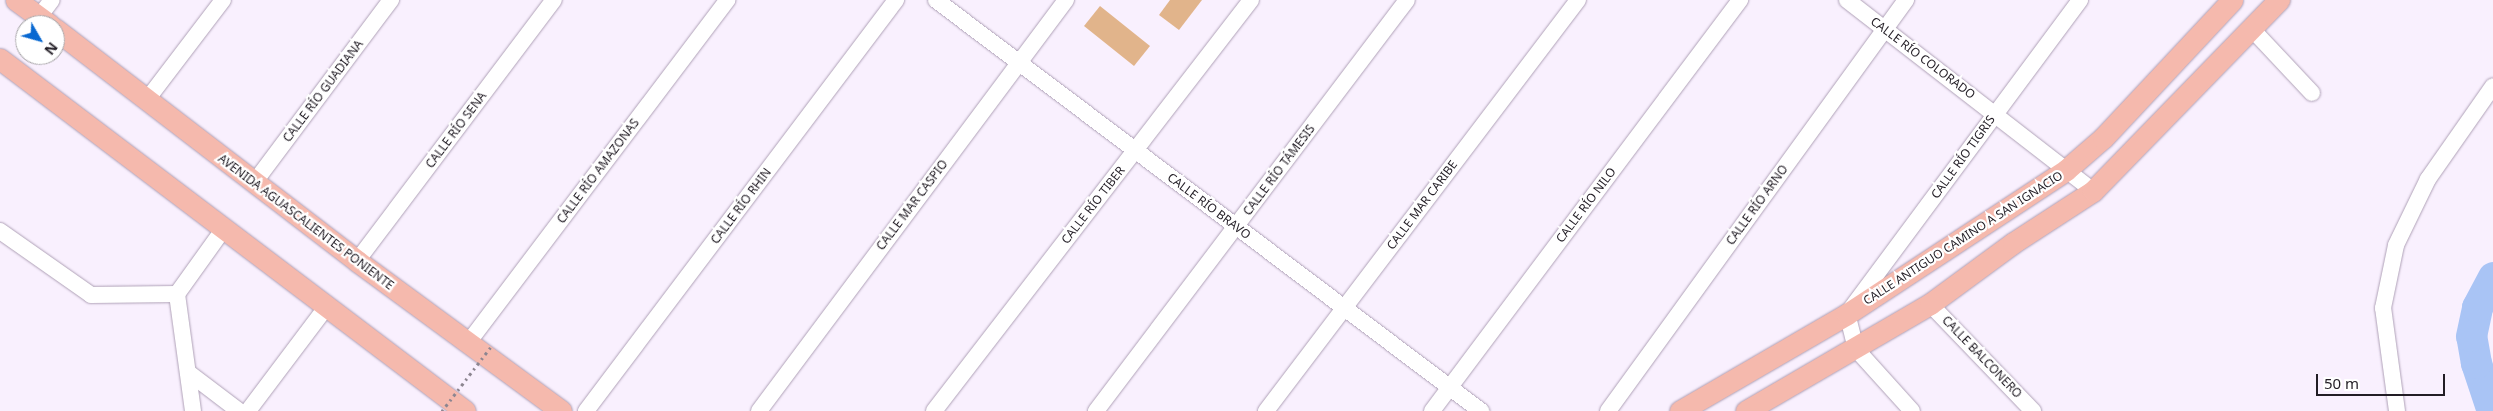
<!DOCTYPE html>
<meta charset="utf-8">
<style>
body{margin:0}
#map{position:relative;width:2493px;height:411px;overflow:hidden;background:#f9f0fe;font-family:"Noto Sans",sans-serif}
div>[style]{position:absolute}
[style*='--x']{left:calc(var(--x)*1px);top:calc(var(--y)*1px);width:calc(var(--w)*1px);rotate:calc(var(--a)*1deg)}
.river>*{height:31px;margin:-15.5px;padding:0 15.5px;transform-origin:15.5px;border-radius:15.5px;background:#a9c4f5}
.building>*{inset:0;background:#e1b48b}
.roads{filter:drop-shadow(0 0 1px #afa1b7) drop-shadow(0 0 1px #afa1b7)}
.minor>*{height:16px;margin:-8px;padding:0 8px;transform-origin:8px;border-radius:8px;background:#fff}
.major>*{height:21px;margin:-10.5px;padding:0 10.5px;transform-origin:10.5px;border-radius:10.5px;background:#f5b9ad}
.path-bridge>*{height:3px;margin-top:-1.5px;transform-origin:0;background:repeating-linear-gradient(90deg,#8c8590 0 2.5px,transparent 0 6.5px)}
span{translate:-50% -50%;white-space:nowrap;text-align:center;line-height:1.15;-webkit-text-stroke:4.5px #fff;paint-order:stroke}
.street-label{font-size:12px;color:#221d25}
.north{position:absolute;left:15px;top:15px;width:50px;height:50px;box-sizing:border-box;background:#fff;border:1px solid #a7a5a8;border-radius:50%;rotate:128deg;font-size:14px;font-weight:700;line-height:20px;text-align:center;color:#221d25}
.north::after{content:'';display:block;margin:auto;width:18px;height:22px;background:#0868d1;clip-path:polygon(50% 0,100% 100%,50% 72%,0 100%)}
.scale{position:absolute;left:2316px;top:374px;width:129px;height:22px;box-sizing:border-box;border:2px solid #221d25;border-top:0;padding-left:6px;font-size:15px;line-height:18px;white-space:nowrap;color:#221d25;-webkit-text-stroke:4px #fff;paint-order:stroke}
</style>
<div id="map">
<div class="river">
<div style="--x:2492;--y:411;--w:51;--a:-108.4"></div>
<div style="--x:2476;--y:363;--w:27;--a:-100"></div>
<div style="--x:2471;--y:336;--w:30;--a:-78"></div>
<div style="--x:2477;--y:307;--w:34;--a:-62"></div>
</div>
<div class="building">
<div style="clip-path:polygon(1170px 0,1202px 0,1179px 30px,1159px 15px)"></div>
<div style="clip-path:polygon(1100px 6px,1150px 46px,1134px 66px,1084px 26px)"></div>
</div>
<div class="roads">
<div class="minor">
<div style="--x:936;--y:0;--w:683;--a:37.02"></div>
<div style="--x:1847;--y:0;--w:311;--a:37.8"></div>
<div style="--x:39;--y:17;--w:21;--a:-53"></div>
<div style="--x:2251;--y:28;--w:89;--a:46.8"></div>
<div style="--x:146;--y:101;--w:127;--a:-52.7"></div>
<div style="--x:254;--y:183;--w:229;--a:-53.2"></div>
<div style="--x:0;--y:231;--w:111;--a:35.1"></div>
<div style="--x:91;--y:295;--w:86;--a:-0.7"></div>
<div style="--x:357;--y:261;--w:327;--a:-53"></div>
<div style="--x:1930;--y:304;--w:149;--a:46.1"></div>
<div style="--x:468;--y:343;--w:430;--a:-52.9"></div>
<div style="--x:189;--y:373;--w:63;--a:37.2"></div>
<div style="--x:193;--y:411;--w:118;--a:-97.8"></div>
<div style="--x:177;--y:294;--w:82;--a:-54.4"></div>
<div style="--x:248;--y:411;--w:131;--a:-53"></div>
<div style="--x:586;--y:411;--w:515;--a:-52.97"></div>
<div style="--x:759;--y:411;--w:513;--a:-53.24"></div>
<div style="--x:934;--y:411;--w:519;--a:-52.36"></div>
<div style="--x:1096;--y:411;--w:515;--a:-52.89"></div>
<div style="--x:1266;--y:411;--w:516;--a:-52.8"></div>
<div style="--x:1432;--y:411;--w:514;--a:-53.15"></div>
<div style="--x:1608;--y:411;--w:508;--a:-54.06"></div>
<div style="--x:1912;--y:411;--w:84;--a:-132.1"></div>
<div style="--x:1856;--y:349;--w:36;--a:-104"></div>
<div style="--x:1847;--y:314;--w:391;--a:-53.4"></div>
<div style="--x:2397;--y:411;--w:104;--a:-97.7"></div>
<div style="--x:2383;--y:308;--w:64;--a:-78.3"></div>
<div style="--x:2396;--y:245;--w:73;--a:-64.1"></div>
<div style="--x:2428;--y:179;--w:113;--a:-55"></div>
</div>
<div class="major">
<div style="--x:16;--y:0;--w:42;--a:36.3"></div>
<div style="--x:55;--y:29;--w:381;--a:37.5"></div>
<div style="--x:357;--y:261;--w:253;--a:36.3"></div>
<div style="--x:0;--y:59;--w:583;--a:37.13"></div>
<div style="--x:1680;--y:411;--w:193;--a:-30.1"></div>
<div style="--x:1847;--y:314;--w:262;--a:-33.3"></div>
<div style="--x:2066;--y:170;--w:49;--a:-40.9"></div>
<div style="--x:2103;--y:138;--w:189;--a:-46.9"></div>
<div style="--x:1746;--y:411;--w:213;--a:-30.2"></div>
<div style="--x:1930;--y:304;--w:103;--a:-36.3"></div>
<div style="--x:2013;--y:243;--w:95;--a:-33"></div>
<div style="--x:2093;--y:191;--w:267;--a:-45.8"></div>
</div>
</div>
<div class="path-bridge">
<div style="--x:442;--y:411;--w:84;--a:-52.7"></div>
</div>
<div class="street-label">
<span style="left:1923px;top:58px;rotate:37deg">CALLE RÍO COLORADO</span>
<span style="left:323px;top:91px;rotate:-53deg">CALLE RÍO GUADIANA</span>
<span style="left:456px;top:130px;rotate:-53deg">CALLE RÍO SENA</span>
<span style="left:1963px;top:157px;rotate:-54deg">CALLE RÍO TIGRIS</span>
<span style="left:1279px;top:170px;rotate:-53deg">CALLE RÍO TÁMESIS</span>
<span style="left:598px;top:171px;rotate:-53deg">CALLE RÍO AMAZONAS</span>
<span style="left:912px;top:205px;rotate:-53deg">CALLE MAR CASPIO</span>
<span style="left:1093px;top:205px;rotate:-52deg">CALLE RÍO TIBER</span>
<span style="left:1422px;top:205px;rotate:-53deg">CALLE MAR CARIBE</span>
<span style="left:1586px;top:205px;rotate:-53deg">CALLE RÍO NILO</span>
<span style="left:1757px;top:205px;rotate:-54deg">CALLE RÍO ARNO</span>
<span style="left:741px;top:206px;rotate:-53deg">CALLE RÍO RHIN</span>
<span style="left:1209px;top:206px;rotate:37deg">CALLE RÍO BRAVO</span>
<span style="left:306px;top:222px;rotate:37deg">AVENIDA AGUASCALIENTES PONIENTE</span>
<span style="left:1963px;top:238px;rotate:-33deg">CALLE ANTIGUO CAMINO A SAN IGNACIO</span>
<span style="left:1982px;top:357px;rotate:46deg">CALLE BALCONERO</span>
</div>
<div class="north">N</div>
<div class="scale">50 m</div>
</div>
